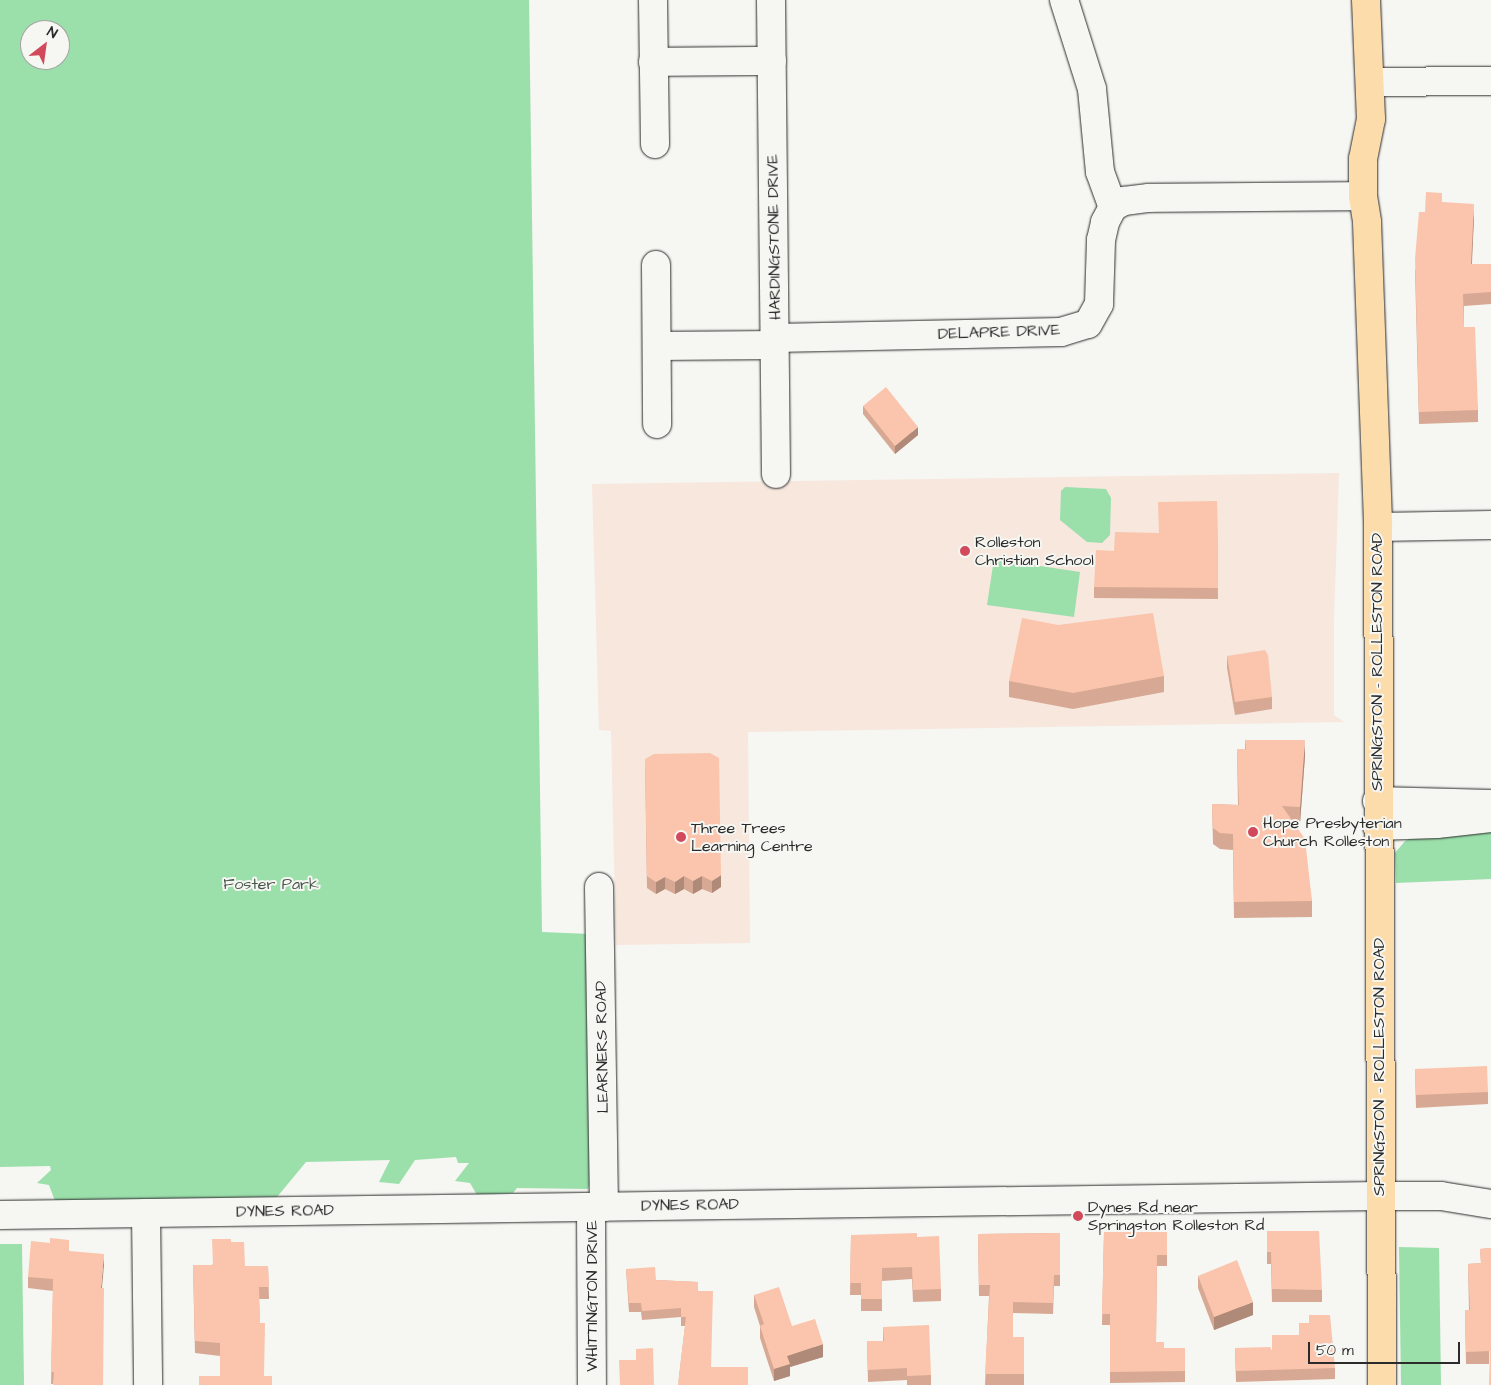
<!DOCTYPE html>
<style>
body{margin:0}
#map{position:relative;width:1491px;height:1385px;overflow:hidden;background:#f6f6f2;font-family:"Architects Daughter",sans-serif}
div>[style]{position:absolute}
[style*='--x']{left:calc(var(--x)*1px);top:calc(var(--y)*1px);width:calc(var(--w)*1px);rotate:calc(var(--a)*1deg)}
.built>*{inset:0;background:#f7e7dd}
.green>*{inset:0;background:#9bdfab}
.roads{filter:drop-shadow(0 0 1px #2b2b2b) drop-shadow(0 0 1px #2b2b2b)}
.minor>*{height:28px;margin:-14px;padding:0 14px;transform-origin:14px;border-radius:14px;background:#f6f6f2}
.major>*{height:28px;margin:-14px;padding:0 14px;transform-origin:14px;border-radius:14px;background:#fddcac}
.wall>*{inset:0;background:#d7a994}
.shaded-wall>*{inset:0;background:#af8a78}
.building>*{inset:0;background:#fac5ac}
.dots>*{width:14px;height:14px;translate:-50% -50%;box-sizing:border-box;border:2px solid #f6f6f2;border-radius:50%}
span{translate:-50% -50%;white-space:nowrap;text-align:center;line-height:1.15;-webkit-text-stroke:4px #f6f6f2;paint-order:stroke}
.street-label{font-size:16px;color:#2b2b2b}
.poi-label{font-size:16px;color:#2b2b2b}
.left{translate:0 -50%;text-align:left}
.park-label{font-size:16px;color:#47584b}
.north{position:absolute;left:20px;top:20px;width:50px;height:50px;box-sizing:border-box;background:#f6f6f2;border:1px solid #a5a5a2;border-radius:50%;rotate:30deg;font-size:14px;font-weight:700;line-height:20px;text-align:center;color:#2b2b2b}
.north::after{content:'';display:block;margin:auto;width:18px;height:22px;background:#d1495b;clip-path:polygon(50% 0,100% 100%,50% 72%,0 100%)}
.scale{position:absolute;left:1308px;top:1342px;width:152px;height:22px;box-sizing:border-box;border:2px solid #2b2b2b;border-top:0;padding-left:6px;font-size:15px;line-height:18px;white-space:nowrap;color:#2b2b2b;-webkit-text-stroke:4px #f6f6f2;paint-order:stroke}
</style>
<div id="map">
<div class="built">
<div style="clip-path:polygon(1339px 473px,1334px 618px,1334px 715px,1344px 722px,748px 732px,750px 943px,616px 945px,611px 731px,599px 730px,592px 484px)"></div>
</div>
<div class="green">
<div style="clip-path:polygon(evenodd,0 0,529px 0,542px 932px,590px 934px,593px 1172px,588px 1189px,517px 1188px,513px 1193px,477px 1195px,470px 1183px,455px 1181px,469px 1163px,458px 1163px,456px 1157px,415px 1160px,399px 1184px,379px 1182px,390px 1160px,306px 1162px,277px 1197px,55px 1201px,49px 1185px,37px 1183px,51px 1170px,50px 1166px,0 1167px,0 0,30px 30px,60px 30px,60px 60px,30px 60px,30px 30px)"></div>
<div style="clip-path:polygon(1065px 487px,1106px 489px,1111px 498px,1110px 535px,1102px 543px,1087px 542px,1060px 520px,1061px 491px)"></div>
<div style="clip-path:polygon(994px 559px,1080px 572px,1074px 617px,987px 605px)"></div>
<div style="clip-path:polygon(1491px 830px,1491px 879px,1396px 883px,1395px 853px,1405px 841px,1421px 833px)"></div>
<div style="clip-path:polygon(0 1244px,22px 1244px,24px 1385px,0 1385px)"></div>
<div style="clip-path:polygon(1399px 1247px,1439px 1248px,1441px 1385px,1401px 1385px)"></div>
</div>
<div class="roads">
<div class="minor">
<div style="--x:653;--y:0;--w:144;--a:89.2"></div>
<div style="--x:771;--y:0;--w:474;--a:89.4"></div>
<div style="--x:1064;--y:0;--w:93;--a:72.5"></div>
<div style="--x:1092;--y:89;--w:83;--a:84.5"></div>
<div style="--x:1100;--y:172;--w:37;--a:70"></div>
<div style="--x:653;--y:62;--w:119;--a:-0.5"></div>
<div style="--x:1370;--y:82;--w:121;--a:-0.5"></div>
<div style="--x:656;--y:265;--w:159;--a:89.6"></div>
<div style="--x:775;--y:338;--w:286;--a:-1.2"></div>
<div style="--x:1061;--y:332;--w:28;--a:-17"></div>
<div style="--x:1088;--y:324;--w:23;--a:-61"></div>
<div style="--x:1099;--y:304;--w:64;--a:-88.2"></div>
<div style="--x:1101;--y:240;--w:18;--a:-77"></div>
<div style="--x:1105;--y:222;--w:17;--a:-62"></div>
<div style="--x:1113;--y:207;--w:13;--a:-29"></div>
<div style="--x:1124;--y:201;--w:25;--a:-7"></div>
<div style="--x:1149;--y:198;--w:214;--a:-0.5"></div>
<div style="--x:657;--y:346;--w:118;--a:-0.5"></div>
<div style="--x:1378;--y:527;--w:113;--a:-1"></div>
<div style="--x:1377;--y:801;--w:114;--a:1.5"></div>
<div style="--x:1377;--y:826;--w:60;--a:-1.9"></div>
<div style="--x:1437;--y:824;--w:54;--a:-6.3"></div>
<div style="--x:599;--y:887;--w:320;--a:89.1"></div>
<div style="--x:591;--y:1207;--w:178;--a:89.7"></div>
<div style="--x:146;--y:1213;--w:172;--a:89.3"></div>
<div style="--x:0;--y:1215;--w:1379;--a:-0.79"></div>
<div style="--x:1379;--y:1196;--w:62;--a:0"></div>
<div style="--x:1441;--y:1196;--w:51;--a:9.1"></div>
</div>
<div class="major">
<div style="--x:1366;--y:0;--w:119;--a:87.6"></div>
<div style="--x:1371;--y:119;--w:41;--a:101.3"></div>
<div style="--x:1363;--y:159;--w:37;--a:90"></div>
<div style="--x:1363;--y:196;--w:26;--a:81"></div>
<div style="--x:1367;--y:222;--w:305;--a:87.9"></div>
<div style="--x:1378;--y:527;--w:858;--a:89.73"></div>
</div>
</div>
<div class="wall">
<div style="clip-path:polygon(1442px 202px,1474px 217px,1472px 264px,1491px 264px,1491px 304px,1464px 306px,1464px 327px,1478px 410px,1478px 422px,1419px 424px,1415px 271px)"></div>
<div style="clip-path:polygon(863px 406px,918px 435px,895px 454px,863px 414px)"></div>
<div style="clip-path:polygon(1217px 501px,1218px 599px,1094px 598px,1094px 587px,1114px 551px,1159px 533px)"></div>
<div style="clip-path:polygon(1227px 656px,1272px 697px,1272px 709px,1235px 715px,1227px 668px)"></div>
<div style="clip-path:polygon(1164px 676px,1164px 692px,1073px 709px,1009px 697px,1009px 681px)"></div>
<div style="clip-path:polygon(1245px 740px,1305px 756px,1300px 823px,1294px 823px,1312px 901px,1312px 917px,1234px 918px,1233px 850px,1220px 849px,1213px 844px,1212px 804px,1238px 805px,1237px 749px,1245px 749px)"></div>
<div style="clip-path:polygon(645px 759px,721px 887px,712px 893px,702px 889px,693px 894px,684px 889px,675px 894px,665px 889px,656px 894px,647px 888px)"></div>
<div style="clip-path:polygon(1415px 1069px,1488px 1092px,1488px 1104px,1416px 1108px)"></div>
<div style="clip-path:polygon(1267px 1231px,1322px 1290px,1322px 1302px,1272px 1302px,1271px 1264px,1267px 1264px)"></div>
<div style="clip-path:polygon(1104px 1232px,1167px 1232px,1167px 1266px,1157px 1266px,1156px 1342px,1164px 1348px,1185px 1348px,1185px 1382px,1110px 1383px,1110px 1325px,1102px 1325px)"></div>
<div style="clip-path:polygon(1060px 1233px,1060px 1286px,1054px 1286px,1053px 1314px,1013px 1313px,1013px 1337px,1024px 1337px,1024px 1385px,985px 1385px,989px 1296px,979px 1296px,978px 1234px)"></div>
<div style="clip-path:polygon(851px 1235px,917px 1237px,941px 1289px,941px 1301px,913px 1302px,912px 1279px,882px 1281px,882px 1311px,861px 1311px,861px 1295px,850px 1295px)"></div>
<div style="clip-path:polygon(231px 1242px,245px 1266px,268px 1266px,269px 1299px,259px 1299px,260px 1323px,265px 1335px,220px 1376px,220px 1356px,195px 1353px,193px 1265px,212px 1265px)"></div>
<div style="clip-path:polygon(1491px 1248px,1489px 1364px,1466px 1364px,1465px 1310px,1469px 1310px,1468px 1264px,1481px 1263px,1480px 1249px)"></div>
<div style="clip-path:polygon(69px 1251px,104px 1265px,53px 1384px,51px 1384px,53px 1291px,28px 1288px,28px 1277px)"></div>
<div style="clip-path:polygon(626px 1269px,656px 1280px,698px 1282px,678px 1385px,685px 1326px,681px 1326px,681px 1317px,642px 1320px,641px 1312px,629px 1312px)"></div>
<div style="clip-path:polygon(1198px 1276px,1253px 1315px,1214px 1330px,1198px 1288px)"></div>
<div style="clip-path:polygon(754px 1295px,792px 1326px,823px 1357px,790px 1367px,790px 1376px,774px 1381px,760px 1338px,760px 1326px,754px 1307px)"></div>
<div style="clip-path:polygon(883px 1327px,931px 1375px,931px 1385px,907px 1385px,907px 1380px,868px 1382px,867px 1341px,883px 1341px)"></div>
<div style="clip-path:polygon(1235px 1348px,1272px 1351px,1335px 1368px,1335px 1379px,1236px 1382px)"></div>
</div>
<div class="shaded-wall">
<div style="clip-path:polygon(1474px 204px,1474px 217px,1471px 276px,1471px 264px)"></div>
<div style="clip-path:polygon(918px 427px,918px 435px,895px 454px,895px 446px)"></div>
<div style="clip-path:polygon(1305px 740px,1305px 756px,1300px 823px,1300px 807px)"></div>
<div style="clip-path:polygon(721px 875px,721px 887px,712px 893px,712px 881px)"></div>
<div style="clip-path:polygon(684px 876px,684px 889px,675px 894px,675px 882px)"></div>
<div style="clip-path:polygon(702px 876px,702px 889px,693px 894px,693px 881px)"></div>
<div style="clip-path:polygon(665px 877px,665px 889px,656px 894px,656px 882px)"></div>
<div style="clip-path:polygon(104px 1254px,104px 1265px,101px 1299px,101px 1288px)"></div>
<div style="clip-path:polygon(1253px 1302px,1253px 1315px,1214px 1330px,1214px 1317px)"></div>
<div style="clip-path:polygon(823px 1344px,823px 1357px,790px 1367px,790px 1376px,774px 1381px,774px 1369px,787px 1356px)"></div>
</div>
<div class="building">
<div style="clip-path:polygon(1426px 192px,1442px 193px,1442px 202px,1474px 204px,1471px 264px,1491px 264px,1491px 292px,1463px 294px,1464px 327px,1475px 327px,1478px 410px,1419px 412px,1415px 259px,1419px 212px,1425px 212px)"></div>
<div style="clip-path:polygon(886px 387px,918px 427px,895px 446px,863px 406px)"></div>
<div style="clip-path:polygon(1217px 501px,1218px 588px,1094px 587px,1096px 550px,1114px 551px,1115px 532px,1159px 533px,1158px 502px)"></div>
<div style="clip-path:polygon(1153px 613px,1164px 676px,1073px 693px,1009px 681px,1022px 618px,1058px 625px)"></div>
<div style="clip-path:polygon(1265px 650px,1268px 655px,1272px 697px,1235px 702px,1227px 656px)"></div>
<div style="clip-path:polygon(1245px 740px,1305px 740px,1300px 807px,1282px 806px,1305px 839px,1312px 901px,1234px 902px,1233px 834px,1220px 833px,1213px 828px,1212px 804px,1239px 805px,1237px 749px,1246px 749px)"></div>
<div style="clip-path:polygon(710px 753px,719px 758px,721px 875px,712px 881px,702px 876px,693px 881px,684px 876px,675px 882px,665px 877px,656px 882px,647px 876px,645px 759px,654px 754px)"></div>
<div style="clip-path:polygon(1487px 1066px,1488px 1092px,1416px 1095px,1415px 1069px)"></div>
<div style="clip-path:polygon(1267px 1231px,1319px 1231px,1322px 1290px,1272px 1289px,1271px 1252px,1267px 1252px)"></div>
<div style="clip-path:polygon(1104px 1232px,1167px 1232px,1167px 1255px,1157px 1255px,1156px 1342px,1164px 1342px,1164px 1348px,1185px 1348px,1185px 1371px,1110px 1372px,1110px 1314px,1102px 1314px)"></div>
<div style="clip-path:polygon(917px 1233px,917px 1237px,939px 1236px,941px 1289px,913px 1290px,912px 1267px,882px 1268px,882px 1299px,861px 1299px,861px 1283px,850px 1283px,851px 1235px)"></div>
<div style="clip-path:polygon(1060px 1233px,1060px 1275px,1054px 1275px,1053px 1303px,1013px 1302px,1013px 1337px,1024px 1337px,1024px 1374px,985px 1374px,990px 1285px,979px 1285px,978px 1234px)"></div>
<div style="clip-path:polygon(50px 1238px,69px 1240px,69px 1251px,104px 1254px,101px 1288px,104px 1288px,103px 1385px,53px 1385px,54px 1372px,51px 1372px,53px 1279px,28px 1277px,31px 1241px,50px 1243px)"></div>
<div style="clip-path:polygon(212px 1239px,231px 1239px,231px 1242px,244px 1242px,245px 1266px,268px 1266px,269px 1287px,259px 1287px,260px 1323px,265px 1323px,264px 1376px,272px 1376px,272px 1385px,199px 1385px,199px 1376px,220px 1376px,220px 1343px,195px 1341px,193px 1265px,213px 1265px)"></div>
<div style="clip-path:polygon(1491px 1248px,1491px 1385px,1489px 1385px,1490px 1351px,1466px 1352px,1465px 1310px,1470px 1310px,1468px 1264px,1481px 1263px,1480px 1249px)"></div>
<div style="clip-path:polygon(1237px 1260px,1253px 1302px,1214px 1317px,1198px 1276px)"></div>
<div style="clip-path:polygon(655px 1267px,656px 1280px,698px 1282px,698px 1291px,713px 1291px,711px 1367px,748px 1367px,748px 1385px,678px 1385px,686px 1317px,681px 1317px,681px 1308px,642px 1311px,641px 1303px,629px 1303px,626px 1269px)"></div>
<div style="clip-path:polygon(779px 1287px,792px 1326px,815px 1319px,823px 1344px,787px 1356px,790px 1364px,774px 1369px,760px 1326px,764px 1324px,754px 1295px)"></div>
<div style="clip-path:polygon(1309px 1315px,1330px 1315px,1335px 1368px,1236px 1371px,1235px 1348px,1270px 1347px,1272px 1351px,1272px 1335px,1299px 1335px,1299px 1323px,1309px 1323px)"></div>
<div style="clip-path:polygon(929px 1325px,931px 1375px,907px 1376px,907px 1368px,868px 1370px,867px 1341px,884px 1341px,883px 1327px)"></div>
<div style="clip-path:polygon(653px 1348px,654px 1385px,620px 1385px,619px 1360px,636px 1360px,636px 1349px)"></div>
</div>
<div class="dots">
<div style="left:965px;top:551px;background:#d1495b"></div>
<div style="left:1253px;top:832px;background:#d1495b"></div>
<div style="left:681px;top:837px;background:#d1495b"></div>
<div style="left:1078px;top:1216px;background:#d1495b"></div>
</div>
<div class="street-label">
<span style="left:774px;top:237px;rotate:-91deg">HARDINGSTONE DRIVE</span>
<span style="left:999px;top:332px;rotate:-2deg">DELAPRE DRIVE</span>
<span style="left:1377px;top:662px;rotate:-90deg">SPRINGSTON - ROLLESTON ROAD</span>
<span style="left:602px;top:1047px;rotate:-91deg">LEARNERS ROAD</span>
<span style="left:1379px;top:1067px;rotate:-90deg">SPRINGSTON - ROLLESTON ROAD</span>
<span style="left:690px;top:1205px;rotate:-1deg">DYNES ROAD</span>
<span style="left:285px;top:1211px;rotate:-1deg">DYNES ROAD</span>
<span style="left:592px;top:1296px;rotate:-90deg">WHITTINGTON DRIVE</span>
</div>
<div class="poi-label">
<span class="left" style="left:975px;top:551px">Rolleston<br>Christian School</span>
<span class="left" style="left:1263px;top:832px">Hope Presbyterian<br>Church Rolleston</span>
<span class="left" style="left:691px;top:837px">Three Trees<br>Learning Centre</span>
<span class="left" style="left:1088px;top:1216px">Dynes Rd near<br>Springston Rolleston Rd</span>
</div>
<div class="park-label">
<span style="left:271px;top:884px">Foster Park</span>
</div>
<div class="north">N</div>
<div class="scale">50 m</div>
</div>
